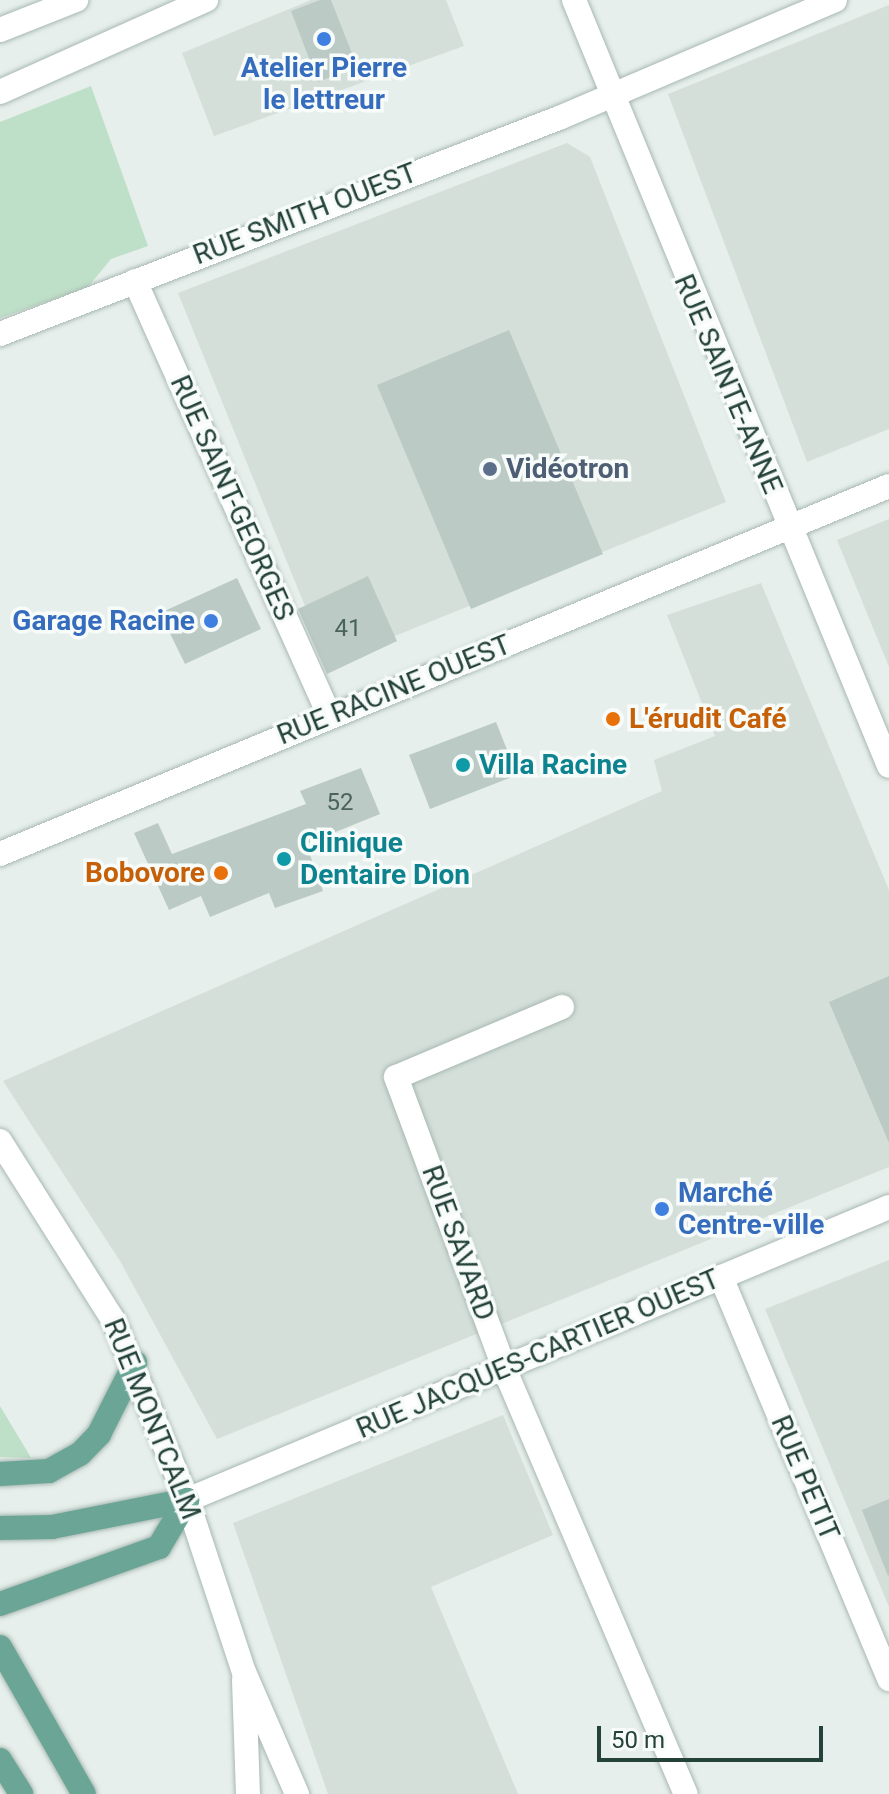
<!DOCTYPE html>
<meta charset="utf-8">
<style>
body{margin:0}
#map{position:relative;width:889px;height:1794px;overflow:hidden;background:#e6efeb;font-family:Roboto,sans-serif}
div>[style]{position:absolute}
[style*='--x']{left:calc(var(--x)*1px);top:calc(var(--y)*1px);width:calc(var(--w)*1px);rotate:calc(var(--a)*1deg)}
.built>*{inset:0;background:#d4dfda}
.green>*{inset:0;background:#bfe0c8}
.building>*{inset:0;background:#bbcac4}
.roads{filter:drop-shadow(0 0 2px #a8b8b2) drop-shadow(0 0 2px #a8b8b2)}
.minor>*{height:24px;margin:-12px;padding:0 12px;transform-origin:12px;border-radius:12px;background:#fff}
.tertiary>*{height:24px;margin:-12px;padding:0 12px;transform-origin:12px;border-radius:12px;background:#fff}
.secondary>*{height:24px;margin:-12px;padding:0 12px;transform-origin:12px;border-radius:12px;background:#fff}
.primary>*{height:24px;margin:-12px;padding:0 12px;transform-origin:12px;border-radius:12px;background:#6aa596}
.dots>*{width:22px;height:22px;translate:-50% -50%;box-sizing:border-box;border:4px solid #f7fbf9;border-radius:50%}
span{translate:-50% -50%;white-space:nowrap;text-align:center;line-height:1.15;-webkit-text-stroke:7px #f7fbf9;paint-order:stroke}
.number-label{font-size:24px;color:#4a645c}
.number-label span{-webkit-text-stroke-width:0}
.shop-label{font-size:28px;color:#366cbe;font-weight:700}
.right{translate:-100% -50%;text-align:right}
.left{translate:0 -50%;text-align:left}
.street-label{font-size:28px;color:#24423a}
.service-label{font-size:28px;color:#4e5e75;font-weight:700}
.food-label{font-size:28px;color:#c56008;font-weight:700}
.culture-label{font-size:28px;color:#0d838f;font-weight:700}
.scale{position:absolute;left:597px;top:1726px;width:226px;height:36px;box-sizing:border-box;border:4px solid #24423a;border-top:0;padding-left:10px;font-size:24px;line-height:28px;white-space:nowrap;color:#24423a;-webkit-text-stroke:6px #f7fbf9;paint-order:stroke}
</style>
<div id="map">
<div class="built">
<div style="clip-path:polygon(311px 0,446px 0,464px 46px,214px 136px,182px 53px)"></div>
<div style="clip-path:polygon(889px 5px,889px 429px,807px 462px,668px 94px)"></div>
<div style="clip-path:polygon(567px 143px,590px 157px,726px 502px,328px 663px,178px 293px)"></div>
<div style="clip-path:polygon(889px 519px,889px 667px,837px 540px)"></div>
<div style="clip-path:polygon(761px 583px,889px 890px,889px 1167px,217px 1439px,120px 1261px,3px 1081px,662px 791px,654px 760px,715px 736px,667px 615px)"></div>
<div style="clip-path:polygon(889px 1260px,889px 1607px,765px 1309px)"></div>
<div style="clip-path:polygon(503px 1415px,553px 1535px,431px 1587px,518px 1794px,328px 1794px,233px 1523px)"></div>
</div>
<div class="green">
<div style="clip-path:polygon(91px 86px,148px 246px,111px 259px,88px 287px,0 318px,0 122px)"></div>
<div style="clip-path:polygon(0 1406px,27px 1451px,31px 1458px,0 1457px)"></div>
</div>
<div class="building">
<div style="clip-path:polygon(320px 0,331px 0,357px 66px,318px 82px,291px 11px)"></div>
<div style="clip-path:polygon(509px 330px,603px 554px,471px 609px,377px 385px)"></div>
<div style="clip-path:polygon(368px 576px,397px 641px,327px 674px,298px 609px)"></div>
<div style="clip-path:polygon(237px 578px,261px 629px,185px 664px,160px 613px)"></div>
<div style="clip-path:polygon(496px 722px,517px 775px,430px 809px,409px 755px)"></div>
<div style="clip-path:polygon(361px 768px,380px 814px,306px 844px,323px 891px,275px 908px,269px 893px,210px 917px,201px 896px,169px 910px,134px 833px,158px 823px,172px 854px,306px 804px,300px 791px)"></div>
<div style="clip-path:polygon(889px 976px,889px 1143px,829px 1002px)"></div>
<div style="clip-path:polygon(889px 1499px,889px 1575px,888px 1576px,862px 1510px)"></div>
</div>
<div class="roads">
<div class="minor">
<div style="--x:135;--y:281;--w:475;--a:65.9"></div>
<div style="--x:0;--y:334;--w:599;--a:-21.13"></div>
<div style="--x:559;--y:118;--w:300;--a:-23.1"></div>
<div style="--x:562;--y:1007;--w:180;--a:157.1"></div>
<div style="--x:396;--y:1077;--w:310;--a:69.6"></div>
<div style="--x:504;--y:1368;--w:463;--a:66.9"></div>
<div style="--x:721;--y:1277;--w:436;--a:67.3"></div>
<div style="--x:187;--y:1500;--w:181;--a:71.7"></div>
<div style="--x:244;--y:1672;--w:133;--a:66.5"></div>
<div style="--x:244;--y:1680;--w:114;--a:88"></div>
</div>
<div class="tertiary">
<div style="--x:574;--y:0;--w:828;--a:67.65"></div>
<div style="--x:0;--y:854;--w:962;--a:-22.49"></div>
</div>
<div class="secondary">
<div style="--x:0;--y:30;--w:82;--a:-21.5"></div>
<div style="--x:0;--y:92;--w:226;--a:-24.1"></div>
<div style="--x:0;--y:1141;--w:213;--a:57.7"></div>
<div style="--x:114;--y:1321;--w:193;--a:67.8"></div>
<div style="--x:187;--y:1500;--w:761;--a:-22.65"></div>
</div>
<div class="primary">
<div style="--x:0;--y:1474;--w:49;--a:-3.5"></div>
<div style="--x:49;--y:1471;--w:35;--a:-29"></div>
<div style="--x:80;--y:1454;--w:28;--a:-46"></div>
<div style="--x:99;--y:1434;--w:80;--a:-63.1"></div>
<div style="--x:0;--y:1528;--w:52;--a:-1.1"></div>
<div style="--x:52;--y:1527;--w:138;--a:-11.3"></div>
<div style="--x:0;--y:1604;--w:169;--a:-19.7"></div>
<div style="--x:159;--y:1547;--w:55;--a:-59.2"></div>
<div style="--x:0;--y:1647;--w:169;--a:60.3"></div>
<div style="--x:0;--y:1760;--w:40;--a:58"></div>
</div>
</div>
<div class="dots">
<div style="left:324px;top:39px;background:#3f7fe0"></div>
<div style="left:490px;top:469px;background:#5c6f8a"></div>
<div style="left:211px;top:621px;background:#3f7fe0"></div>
<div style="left:613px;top:719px;background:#e8710a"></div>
<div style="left:463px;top:765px;background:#0f9aa8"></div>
<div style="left:284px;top:859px;background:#0f9aa8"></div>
<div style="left:221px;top:873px;background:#e8710a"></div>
<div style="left:662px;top:1209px;background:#3f7fe0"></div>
</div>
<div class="number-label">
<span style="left:348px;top:629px">41</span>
<span style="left:340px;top:803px">52</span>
</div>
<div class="shop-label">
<span style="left:324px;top:84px">Atelier Pierre<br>le lettreur</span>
<span class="right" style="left:195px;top:621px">Garage Racine</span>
<span class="left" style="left:678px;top:1209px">Marché<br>Centre-ville</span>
</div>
<div class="street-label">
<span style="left:305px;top:214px;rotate:-21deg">RUE SMITH OUEST</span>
<span style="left:728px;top:384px;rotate:67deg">RUE SAINTE-ANNE</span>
<span style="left:232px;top:498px;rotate:66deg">RUE SAINT-GEORGES</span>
<span style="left:394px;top:690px;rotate:-22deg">RUE RACINE OUEST</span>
<span style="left:458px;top:1243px;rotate:70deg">RUE SAVARD</span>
<span style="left:538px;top:1354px;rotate:-23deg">RUE JACQUES-CARTIER OUEST</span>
<span style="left:152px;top:1419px;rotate:68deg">RUE MONTCALM</span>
<span style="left:805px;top:1478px;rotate:67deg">RUE PETIT</span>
</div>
<div class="service-label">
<span class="left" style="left:506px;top:469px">Vidéotron</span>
</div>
<div class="food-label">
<span class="left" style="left:629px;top:719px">L'érudit Café</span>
<span class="right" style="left:205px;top:873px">Bobovore</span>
</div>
<div class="culture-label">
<span class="left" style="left:479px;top:765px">Villa Racine</span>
<span class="left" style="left:300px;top:859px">Clinique<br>Dentaire Dion</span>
</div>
<div class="scale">50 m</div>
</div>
